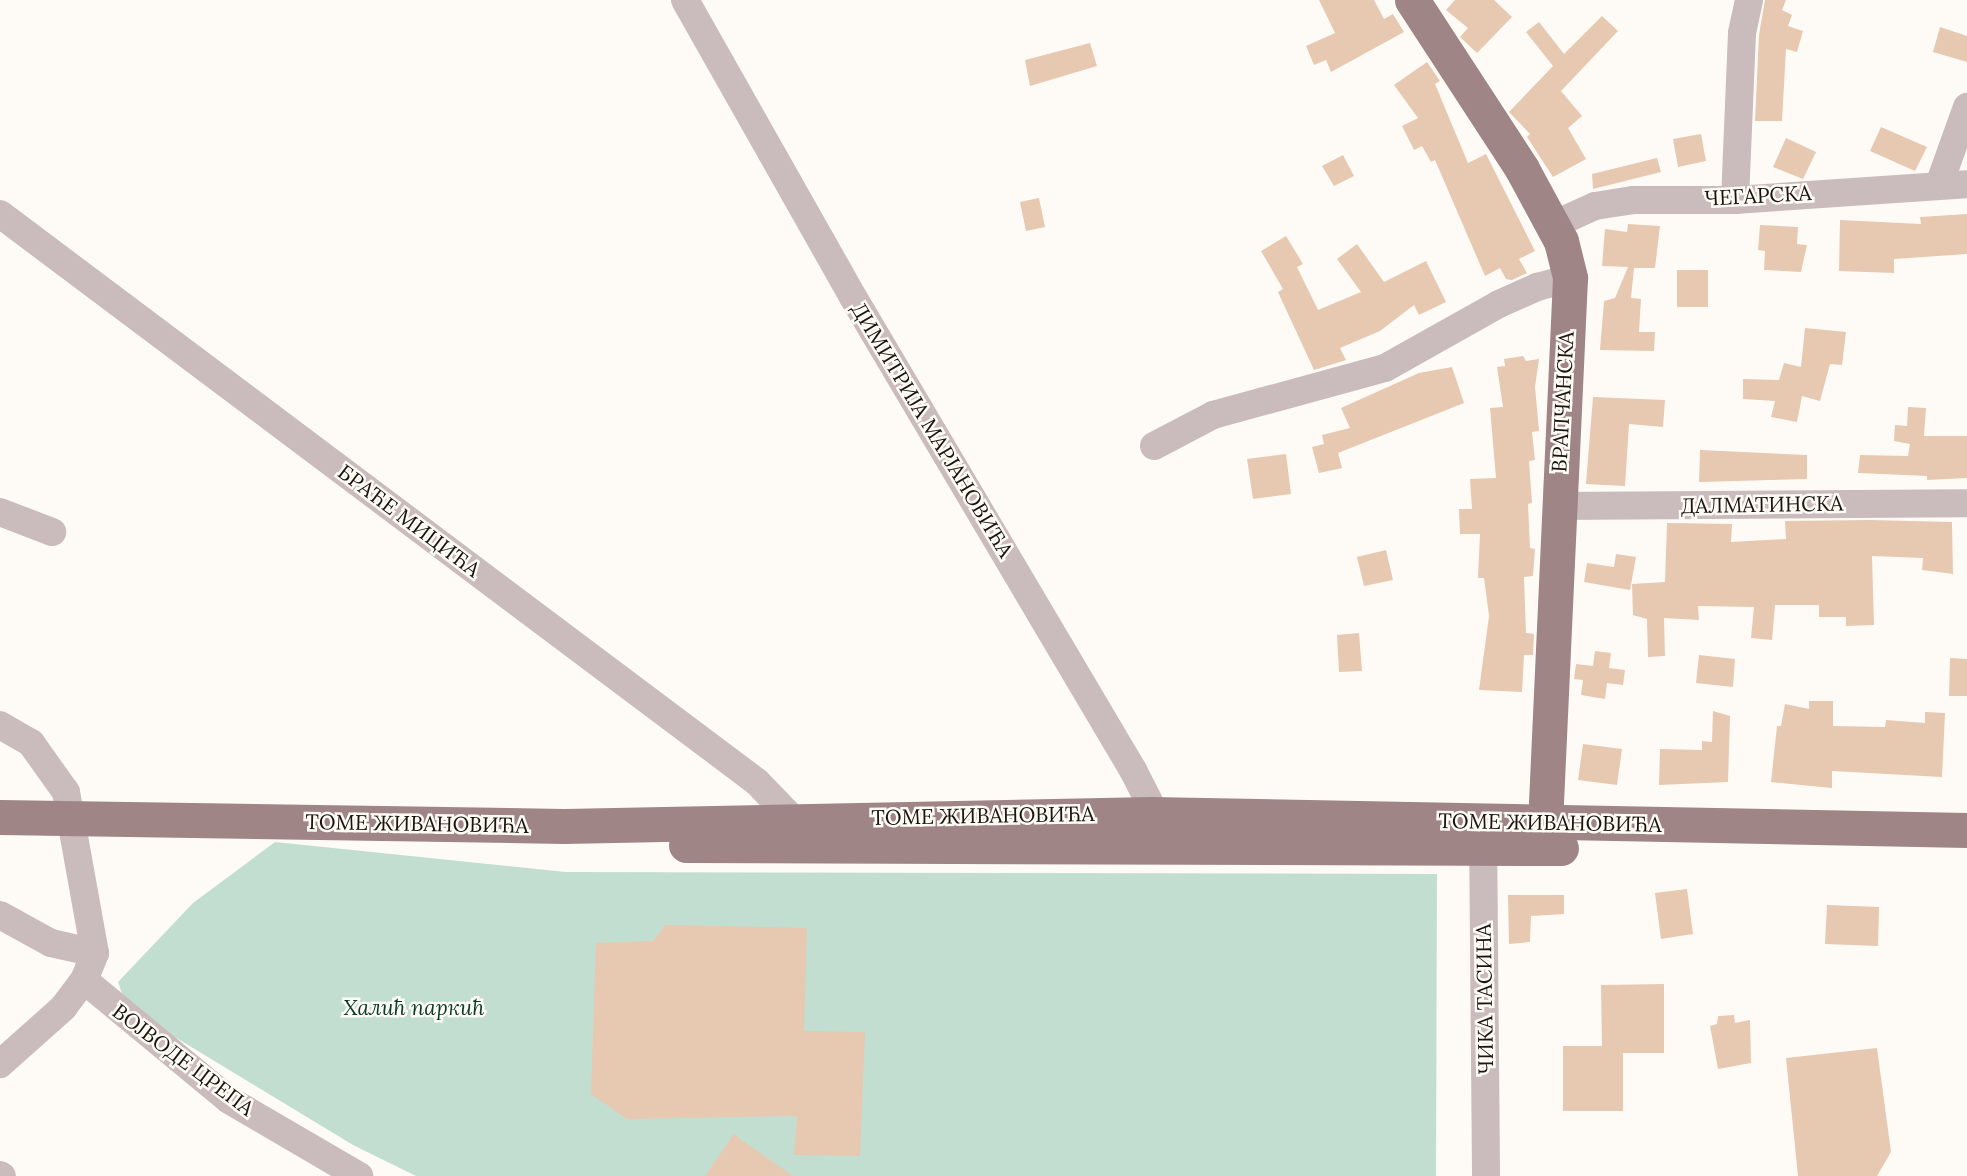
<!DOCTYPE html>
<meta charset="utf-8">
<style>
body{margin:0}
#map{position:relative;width:1967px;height:1176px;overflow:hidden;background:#fefbf6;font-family:Lora,serif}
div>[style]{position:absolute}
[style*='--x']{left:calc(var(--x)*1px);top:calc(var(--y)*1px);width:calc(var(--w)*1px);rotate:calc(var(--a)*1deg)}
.green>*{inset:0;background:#c2ded0}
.building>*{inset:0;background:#e7c8b1}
.minor>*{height:28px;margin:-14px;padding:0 14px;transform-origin:14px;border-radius:14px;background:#cabbbc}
.major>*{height:35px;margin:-17.5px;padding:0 17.5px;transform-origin:17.5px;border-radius:17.5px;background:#9f8586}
span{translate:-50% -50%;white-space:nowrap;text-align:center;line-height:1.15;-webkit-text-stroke:5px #fefbf6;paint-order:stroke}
.street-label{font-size:21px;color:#1a150d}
.park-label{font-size:21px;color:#0a3c2a;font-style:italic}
</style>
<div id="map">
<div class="green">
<div style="clip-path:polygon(275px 842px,566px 872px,1437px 874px,1436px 1176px,416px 1176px,353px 1145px,127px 1008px,118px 982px,193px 903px)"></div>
</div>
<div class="building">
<div style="clip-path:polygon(1319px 0,1374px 0,1384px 19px,1393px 14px,1404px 32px,1331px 72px,1326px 60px,1314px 65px,1306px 46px,1335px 33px)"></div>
<div style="clip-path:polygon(1455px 0,1494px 0,1512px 17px,1477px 53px,1460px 37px,1468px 28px,1446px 10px)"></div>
<div style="clip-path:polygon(1765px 0,1786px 0,1782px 10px,1792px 15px,1788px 26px,1803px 31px,1797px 52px,1786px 49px,1782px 121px,1755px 121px,1759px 35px)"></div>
<div style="clip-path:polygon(1602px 16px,1618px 31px,1561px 91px,1582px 116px,1568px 128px,1586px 159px,1553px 177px,1527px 137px,1530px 134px,1509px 112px,1553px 66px,1526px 32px,1539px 22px,1564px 54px)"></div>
<div style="clip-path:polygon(1940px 27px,1967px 36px,1967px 62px,1933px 52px)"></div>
<div style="clip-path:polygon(1090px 43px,1097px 66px,1030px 86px,1025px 60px)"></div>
<div style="clip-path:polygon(1427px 62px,1440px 81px,1435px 84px,1468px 163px,1486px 154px,1535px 251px,1519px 259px,1527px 273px,1512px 280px,1506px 279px,1500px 268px,1485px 276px,1435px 160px,1431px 162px,1422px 146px,1414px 150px,1402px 126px,1418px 118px,1394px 85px)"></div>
<div style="clip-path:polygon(1881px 127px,1927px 147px,1915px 171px,1870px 151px)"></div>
<div style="clip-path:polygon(1701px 134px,1706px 161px,1678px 167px,1673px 139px)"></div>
<div style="clip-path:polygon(1786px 138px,1816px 152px,1803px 179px,1773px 167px)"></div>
<div style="clip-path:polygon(1343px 155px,1354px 176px,1334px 186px,1322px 166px)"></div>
<div style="clip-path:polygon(1657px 158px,1661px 172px,1593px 189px,1592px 174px)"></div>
<div style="clip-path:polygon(1039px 198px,1045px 227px,1026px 231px,1020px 202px)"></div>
<div style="clip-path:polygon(1967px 214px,1967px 254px,1894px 259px,1894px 273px,1839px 271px,1840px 220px,1921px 224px,1920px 217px)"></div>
<div style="clip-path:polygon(1628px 224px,1660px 226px,1655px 268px,1634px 268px,1631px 298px,1641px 299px,1639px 332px,1655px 332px,1654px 351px,1600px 350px,1604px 301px,1615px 298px,1628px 267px,1602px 266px,1605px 229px,1627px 232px)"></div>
<div style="clip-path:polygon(1760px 225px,1798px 227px,1797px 244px,1807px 245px,1801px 272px,1764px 270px,1765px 251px,1758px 250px)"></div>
<div style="clip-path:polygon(1286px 236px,1303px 264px,1297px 267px,1318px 310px,1361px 292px,1337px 259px,1357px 244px,1384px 282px,1426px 261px,1446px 302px,1419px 315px,1414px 305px,1380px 331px,1340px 348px,1346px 360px,1314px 370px,1278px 292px,1283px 289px,1261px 251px)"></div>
<div style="clip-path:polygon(1677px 270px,1708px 270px,1708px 307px,1677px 307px)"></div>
<div style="clip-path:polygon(1805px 328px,1846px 332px,1842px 365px,1830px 364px,1820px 401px,1802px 396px,1797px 422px,1771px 417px,1775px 401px,1743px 399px,1743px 379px,1779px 380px,1784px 363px,1801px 367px)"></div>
<div style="clip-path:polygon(1523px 356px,1526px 361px,1539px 359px,1535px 387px,1539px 431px,1532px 432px,1535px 460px,1529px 461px,1532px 503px,1528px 504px,1530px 548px,1535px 549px,1533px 576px,1524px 577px,1526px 633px,1534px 634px,1533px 655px,1524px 655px,1522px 692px,1479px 690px,1489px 616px,1484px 578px,1478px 578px,1480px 534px,1460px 534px,1459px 509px,1472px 509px,1470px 479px,1496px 478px,1490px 408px,1503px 407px,1497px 367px,1505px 366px,1504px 359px)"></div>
<div style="clip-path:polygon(1452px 367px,1464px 403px,1338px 453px,1342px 468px,1319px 473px,1312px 447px,1324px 444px,1322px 435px,1350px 428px,1341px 408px,1419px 373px)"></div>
<div style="clip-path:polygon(1593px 397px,1665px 400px,1663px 427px,1629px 424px,1625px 486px,1586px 484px)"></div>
<div style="clip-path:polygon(1908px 407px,1926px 408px,1924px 436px,1967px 436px,1967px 478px,1927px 480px,1927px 476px,1858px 473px,1860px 455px,1908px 456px,1910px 444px,1894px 441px,1895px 425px,1907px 426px)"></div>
<div style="clip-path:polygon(1700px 450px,1807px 455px,1807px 479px,1699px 482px)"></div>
<div style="clip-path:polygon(1286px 454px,1291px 494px,1253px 499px,1247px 459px)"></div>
<div style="clip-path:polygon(1869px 520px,1952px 522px,1953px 574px,1922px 570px,1923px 558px,1872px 556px,1874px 625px,1846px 626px,1846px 617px,1819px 617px,1819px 605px,1775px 605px,1772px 640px,1751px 638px,1754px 607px,1698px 606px,1699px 620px,1664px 618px,1665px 656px,1648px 657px,1647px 619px,1633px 615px,1632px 584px,1665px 582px,1667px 523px,1732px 524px,1731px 542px,1786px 539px,1785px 521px)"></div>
<div style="clip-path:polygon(1386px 550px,1393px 580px,1364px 586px,1357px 557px)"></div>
<div style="clip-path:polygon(1616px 554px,1636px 557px,1630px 590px,1584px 582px,1587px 563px,1614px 567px)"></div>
<div style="clip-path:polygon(1359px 633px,1362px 671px,1339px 672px,1337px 635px)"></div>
<div style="clip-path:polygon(1595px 651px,1611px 653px,1609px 668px,1625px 670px,1623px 685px,1607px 683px,1605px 699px,1581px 695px,1583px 680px,1574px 679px,1576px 664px,1593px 666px)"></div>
<div style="clip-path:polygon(1699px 655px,1735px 659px,1733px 687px,1696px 683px)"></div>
<div style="clip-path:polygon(1950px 658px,1967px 659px,1967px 696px,1949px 696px)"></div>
<div style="clip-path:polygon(1809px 701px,1833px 701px,1833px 726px,1885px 727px,1886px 720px,1925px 723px,1925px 712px,1945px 713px,1942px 777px,1832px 771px,1832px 788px,1771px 782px,1777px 726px,1781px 726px,1785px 704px,1809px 709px)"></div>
<div style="clip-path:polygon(1713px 711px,1730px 716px,1728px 782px,1659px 785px,1660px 749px,1702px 750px,1702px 741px,1712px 742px)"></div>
<div style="clip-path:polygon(1583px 744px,1622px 749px,1617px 785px,1578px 780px)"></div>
<div style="clip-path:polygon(1687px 889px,1693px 934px,1661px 939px,1655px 893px)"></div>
<div style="clip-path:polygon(1508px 895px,1564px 895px,1564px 914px,1531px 916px,1530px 942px,1509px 944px)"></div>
<div style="clip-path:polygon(1827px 905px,1879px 907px,1878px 946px,1825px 944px)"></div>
<div style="clip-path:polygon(665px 925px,807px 928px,804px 1031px,865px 1032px,860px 1156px,794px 1155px,797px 1116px,627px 1119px,591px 1094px,596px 943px,653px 941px)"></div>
<div style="clip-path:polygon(1664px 984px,1664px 1053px,1623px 1053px,1623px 1111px,1563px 1111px,1563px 1046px,1602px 1046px,1601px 985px)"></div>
<div style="clip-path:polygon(1734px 1015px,1735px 1023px,1750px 1020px,1751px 1063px,1718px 1069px,1710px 1026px,1717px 1024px,1718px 1016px)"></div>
<div style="clip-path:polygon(1877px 1048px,1891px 1152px,1877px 1176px,1798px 1176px,1786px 1058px)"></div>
<div style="clip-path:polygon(734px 1134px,743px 1141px,793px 1176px,705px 1176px)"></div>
</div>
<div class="minor">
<div style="--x:685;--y:0;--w:341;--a:60.5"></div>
<div style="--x:853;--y:297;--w:550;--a:59.38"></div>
<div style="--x:1133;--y:770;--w:34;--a:63"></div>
<div style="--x:1148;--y:800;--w:33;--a:87"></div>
<div style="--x:1939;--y:185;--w:83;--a:-70.3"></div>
<div style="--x:1735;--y:200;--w:167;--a:-87.6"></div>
<div style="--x:1742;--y:33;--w:34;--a:-78"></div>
<div style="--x:0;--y:214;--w:946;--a:36.88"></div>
<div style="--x:757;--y:782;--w:42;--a:46"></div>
<div style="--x:786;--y:812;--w:27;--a:82"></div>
<div style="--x:1553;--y:225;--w:46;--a:-24.3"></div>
<div style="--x:1595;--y:206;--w:38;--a:-9"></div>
<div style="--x:1633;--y:200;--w:102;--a:0"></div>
<div style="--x:1735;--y:200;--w:233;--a:-3.9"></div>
<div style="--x:1154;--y:446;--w:67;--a:-27.7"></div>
<div style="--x:1213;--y:415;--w:178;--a:-15.3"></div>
<div style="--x:1385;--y:368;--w:131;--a:-29.3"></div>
<div style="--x:1499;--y:304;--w:42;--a:-24.1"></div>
<div style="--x:1537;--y:287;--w:34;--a:-15"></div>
<div style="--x:1558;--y:506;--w:409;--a:-0.4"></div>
<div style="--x:0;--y:512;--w:56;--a:21"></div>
<div style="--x:0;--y:725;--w:36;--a:30"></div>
<div style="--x:31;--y:743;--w:60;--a:54.5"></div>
<div style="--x:66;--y:792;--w:164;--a:79.8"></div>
<div style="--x:95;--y:953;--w:29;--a:112"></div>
<div style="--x:84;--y:980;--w:34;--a:127"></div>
<div style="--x:64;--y:1007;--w:86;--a:138.3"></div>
<div style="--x:1483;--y:828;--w:348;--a:89.5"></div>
<div style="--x:0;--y:915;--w:58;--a:28.8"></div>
<div style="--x:51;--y:943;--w:45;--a:12.8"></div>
<div style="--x:84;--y:980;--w:188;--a:39.6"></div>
<div style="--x:229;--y:1100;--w:151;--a:30.3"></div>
<div style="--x:0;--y:1175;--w:2;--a:27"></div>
</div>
<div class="major">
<div style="--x:1412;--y:0;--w:202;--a:56.9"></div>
<div style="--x:1522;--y:169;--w:82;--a:61.6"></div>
<div style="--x:1561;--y:241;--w:38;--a:76"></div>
<div style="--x:1570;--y:278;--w:570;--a:92.62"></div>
<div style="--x:0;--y:817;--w:564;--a:0.91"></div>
<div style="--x:564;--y:826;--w:587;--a:-1.17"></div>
<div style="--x:1151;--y:814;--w:816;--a:1.12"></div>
<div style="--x:686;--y:845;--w:875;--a:0.2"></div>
</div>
<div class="street-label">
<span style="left:1758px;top:196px;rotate:-3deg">ЧЕГАРСКА</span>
<span style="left:1563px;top:402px;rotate:-87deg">ВРАПЧАНСКА</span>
<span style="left:932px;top:430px;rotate:59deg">ДИМИТРИЈА МАРЈАНОВИЋА</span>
<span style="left:1762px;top:505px;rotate:-1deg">ДАЛМАТИНСКА</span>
<span style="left:409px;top:521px;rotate:37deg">БРАЋЕ МИЦИЋА</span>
<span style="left:983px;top:816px;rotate:-1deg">ТОМЕ ЖИВАНОВИЋА</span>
<span style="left:1550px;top:823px;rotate:1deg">ТОМЕ ЖИВАНОВИЋА</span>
<span style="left:417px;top:824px;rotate:1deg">ТОМЕ ЖИВАНОВИЋА</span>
<span style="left:1485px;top:999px;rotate:-91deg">ЧИКА ТАСИНА</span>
<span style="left:183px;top:1060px;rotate:37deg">ВОЈВОДЕ ЦРЕПА</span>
</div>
<div class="park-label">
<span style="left:414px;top:1008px">Халић паркић</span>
</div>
</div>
